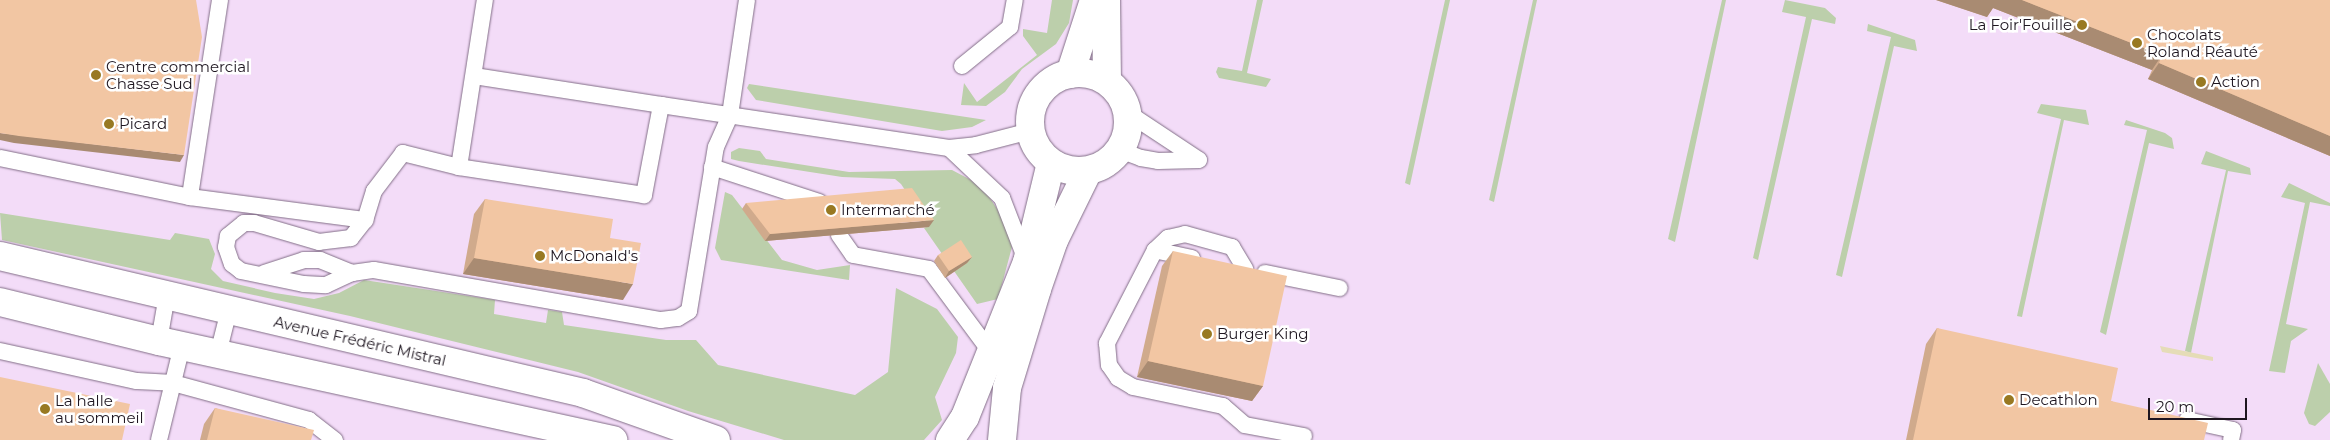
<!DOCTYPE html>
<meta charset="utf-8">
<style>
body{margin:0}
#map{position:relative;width:2330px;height:440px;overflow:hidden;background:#f3dcf8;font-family:Montserrat,sans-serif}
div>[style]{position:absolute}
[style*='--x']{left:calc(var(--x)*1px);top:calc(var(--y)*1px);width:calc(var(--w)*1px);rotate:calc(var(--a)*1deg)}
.green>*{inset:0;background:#bccfab}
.sand>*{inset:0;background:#e5dcb7}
.roads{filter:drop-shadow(0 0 1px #826e87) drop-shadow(0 0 1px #826e87)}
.service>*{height:16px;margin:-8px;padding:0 8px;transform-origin:8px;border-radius:8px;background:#fff}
.minor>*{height:28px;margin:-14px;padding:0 14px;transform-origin:14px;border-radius:14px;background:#fff}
.minor>.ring{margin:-14px;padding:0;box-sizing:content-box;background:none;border:28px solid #fff;border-radius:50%}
.secondary>*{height:28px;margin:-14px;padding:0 14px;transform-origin:14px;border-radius:14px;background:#fff}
.wall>*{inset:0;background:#d0aa8c}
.shaded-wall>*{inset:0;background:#a98b72}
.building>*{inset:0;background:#f2c6a3}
.dots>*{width:14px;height:14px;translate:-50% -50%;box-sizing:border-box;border:2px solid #fff;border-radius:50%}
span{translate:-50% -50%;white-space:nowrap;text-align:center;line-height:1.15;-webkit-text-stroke:5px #fff;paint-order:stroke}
.poi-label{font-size:15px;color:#1e1620}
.right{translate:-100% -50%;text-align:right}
.left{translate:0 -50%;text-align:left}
.street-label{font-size:15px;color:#1e1620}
.scale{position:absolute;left:2148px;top:398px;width:99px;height:22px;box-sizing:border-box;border:2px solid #1e1620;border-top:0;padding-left:6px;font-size:15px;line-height:18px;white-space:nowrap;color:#1e1620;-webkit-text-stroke:4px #fff;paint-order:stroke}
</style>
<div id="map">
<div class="green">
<div style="clip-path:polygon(1052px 0,1073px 0,1069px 23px,1056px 44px,1022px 69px,1005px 92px,986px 106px,961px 105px,964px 83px,977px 102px,1037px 55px,1023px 36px,1023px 29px,1047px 33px)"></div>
<div style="clip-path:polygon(1257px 0,1263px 0,1247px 73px,1271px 79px,1266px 87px,1219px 78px,1216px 72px,1218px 67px,1242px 71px)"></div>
<div style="clip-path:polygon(1445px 0,1450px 0,1410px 185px,1405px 183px)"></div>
<div style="clip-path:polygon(1533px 0,1537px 0,1494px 202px,1489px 200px)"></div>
<div style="clip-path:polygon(1722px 0,1726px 0,1675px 242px,1668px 239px)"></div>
<div style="clip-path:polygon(1785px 0,1825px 8px,1836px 18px,1835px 24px,1812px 19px,1758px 260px,1753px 258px,1806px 17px,1782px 12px)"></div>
<div style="clip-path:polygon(1868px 24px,1915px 40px,1917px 51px,1894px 46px,1842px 277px,1836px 275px,1891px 37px,1867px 31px)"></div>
<div style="clip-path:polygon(749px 84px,986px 120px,972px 127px,942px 131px,756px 100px,747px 88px)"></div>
<div style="clip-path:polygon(2041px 104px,2086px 110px,2089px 125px,2064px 120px,2022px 317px,2017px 316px,2061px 119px,2037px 113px)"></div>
<div style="clip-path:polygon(2126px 120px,2165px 133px,2172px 138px,2174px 149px,2149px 143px,2106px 335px,2100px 332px,2147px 130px,2124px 125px)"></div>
<div style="clip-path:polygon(739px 148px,760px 151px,766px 159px,849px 172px,952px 170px,971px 180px,988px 195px,1003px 218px,1012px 247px,998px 299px,977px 304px,924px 228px,929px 226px,901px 184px,895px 179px,842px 177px,739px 161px,731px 159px,731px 152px)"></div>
<div style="clip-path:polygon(2206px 151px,2250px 168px,2251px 175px,2228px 171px,2191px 353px,2185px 351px,2226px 170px,2201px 164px)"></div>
<div style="clip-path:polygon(2289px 183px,2330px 203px,2330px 206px,2310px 202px,2286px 324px,2308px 329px,2291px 341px,2285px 373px,2269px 371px,2305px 203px,2281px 197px)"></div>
<div style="clip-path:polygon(725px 192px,732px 195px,782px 260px,817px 270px,850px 265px,849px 280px,721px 260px,715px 248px)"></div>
<div style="clip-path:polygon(0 213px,170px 240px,175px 233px,209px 239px,215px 254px,211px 269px,223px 281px,275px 293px,314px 299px,339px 293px,364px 280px,495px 300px,494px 314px,546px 323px,548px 310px,562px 312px,564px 325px,666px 340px,696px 340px,718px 365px,855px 395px,888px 372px,896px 288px,937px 309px,958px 337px,956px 353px,935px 397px,942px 420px,924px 440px,784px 440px,688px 411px,578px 372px,350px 316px,2px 240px)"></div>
<div style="clip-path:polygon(2318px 363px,2330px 384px,2330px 412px,2315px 426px,2309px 424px,2304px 413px)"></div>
</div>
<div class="sand">
<div style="clip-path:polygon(2160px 346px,2213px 357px,2213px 361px,2162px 352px)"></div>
</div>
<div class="roads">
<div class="service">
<div style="--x:220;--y:0;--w:199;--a:98.7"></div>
<div style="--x:190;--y:197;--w:177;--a:7.5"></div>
<div style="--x:962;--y:66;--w:62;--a:-39.1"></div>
<div style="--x:1010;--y:27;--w:27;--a:-80"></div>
<div style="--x:474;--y:76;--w:189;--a:8.8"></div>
<div style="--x:661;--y:105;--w:92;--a:100.7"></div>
<div style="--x:644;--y:195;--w:187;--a:-171.4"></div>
<div style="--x:459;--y:167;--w:58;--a:-166"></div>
<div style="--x:403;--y:153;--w:48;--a:127.3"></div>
<div style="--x:374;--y:191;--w:30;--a:107"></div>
<div style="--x:365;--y:220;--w:23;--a:128"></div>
<div style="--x:351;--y:238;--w:32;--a:173"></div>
<div style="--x:319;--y:242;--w:68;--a:-163.7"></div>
<div style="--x:254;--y:223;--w:10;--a:180"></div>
<div style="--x:244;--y:223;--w:21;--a:141"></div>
<div style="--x:228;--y:236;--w:11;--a:100"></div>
<div style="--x:226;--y:247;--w:18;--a:71"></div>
<div style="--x:232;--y:264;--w:11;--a:38"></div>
<div style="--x:241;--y:271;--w:64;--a:11.7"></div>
<div style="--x:304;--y:284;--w:22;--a:3"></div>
<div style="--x:326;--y:285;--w:29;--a:-25"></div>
<div style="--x:352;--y:273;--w:22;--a:-8"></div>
<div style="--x:374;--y:270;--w:291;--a:9.9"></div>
<div style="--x:661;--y:320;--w:17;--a:-7"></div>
<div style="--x:678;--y:318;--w:13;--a:-32"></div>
<div style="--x:689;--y:311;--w:166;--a:-80.7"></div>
<div style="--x:716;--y:147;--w:35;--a:-66"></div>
<div style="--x:730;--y:115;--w:116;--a:-81.6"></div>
<div style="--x:661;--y:105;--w:291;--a:8.5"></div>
<div style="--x:949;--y:148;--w:27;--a:-6"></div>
<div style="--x:976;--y:145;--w:56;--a:-14.5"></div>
<div style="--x:1128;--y:113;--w:85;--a:33.5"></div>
<div style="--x:949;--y:148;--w:73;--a:43.3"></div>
<div style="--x:1002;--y:198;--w:66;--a:68.8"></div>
<div style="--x:1120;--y:150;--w:22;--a:21"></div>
<div style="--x:1141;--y:158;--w:17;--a:10"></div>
<div style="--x:1158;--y:161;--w:41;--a:-1.4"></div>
<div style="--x:0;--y:158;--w:194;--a:11.6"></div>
<div style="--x:459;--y:167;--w:169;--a:-81.2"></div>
<div style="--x:712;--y:167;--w:113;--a:18.1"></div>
<div style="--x:839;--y:235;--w:24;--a:55"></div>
<div style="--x:853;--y:255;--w:77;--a:10.4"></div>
<div style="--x:929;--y:269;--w:102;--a:53.4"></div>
<div style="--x:1155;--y:250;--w:18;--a:-43"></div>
<div style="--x:1168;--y:238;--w:17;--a:-13"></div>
<div style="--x:1185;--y:234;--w:49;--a:15.5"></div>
<div style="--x:1232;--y:247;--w:26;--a:59"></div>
<div style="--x:1192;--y:258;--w:38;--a:-168"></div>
<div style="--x:1155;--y:250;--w:105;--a:117.3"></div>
<div style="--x:1107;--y:343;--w:22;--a:85"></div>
<div style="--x:1109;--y:365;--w:16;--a:55"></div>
<div style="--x:1118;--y:378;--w:17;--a:31"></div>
<div style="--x:1133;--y:387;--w:92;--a:11.9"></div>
<div style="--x:1223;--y:406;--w:29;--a:41"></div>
<div style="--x:1245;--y:425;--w:60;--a:10.6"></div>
<div style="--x:264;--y:273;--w:42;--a:-18"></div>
<div style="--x:304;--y:260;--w:16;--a:0"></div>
<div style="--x:320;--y:260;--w:35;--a:22"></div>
<div style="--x:1265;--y:273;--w:76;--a:11.5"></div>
<div style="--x:159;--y:341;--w:47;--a:-80.1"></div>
<div style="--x:0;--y:351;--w:140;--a:12.4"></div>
<div style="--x:137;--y:381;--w:36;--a:3"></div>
<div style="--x:173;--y:383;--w:141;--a:15.2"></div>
<div style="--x:309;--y:420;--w:33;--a:38"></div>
<div style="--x:218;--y:354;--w:45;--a:-76"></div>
<div style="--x:2187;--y:420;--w:47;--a:12.3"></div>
<div style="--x:2233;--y:430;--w:10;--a:101"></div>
<div style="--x:159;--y:440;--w:97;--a:-76.3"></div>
</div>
<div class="minor">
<div style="--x:1106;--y:0;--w:81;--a:89.3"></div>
<div class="ring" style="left:1030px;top:73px;width:70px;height:70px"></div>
<div style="--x:1070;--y:74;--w:78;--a:-72"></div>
<div style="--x:950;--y:440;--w:27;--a:-57"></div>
<div style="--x:965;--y:417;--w:167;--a:-68.2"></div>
<div style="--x:1027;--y:262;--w:102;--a:-76.4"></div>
<div style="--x:1002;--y:440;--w:52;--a:-84.5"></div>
<div style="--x:1007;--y:388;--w:103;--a:-73.1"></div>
<div style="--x:1037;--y:289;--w:52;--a:-70.9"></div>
<div style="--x:1054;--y:240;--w:77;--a:-63.8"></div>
</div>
<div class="secondary">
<div style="--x:0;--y:256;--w:599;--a:13.22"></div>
<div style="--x:583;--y:393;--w:141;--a:19.5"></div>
<div style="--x:0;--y:302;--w:164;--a:13.8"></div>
<div style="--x:159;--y:341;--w:465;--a:12.3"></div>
</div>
</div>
<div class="wall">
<div style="clip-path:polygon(1936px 0,2330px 0,2330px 156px,2148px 79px,2152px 70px,1993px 8px,1987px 17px)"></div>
<div style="clip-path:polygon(485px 199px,610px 238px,623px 300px,463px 274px,474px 214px)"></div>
<div style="clip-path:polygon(746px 203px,929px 227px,765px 241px,742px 209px)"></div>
<div style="clip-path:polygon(1173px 251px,1263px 386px,1252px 401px,1137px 377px,1162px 266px)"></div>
<div style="clip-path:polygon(938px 255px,972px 257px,967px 263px,945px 278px,934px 261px)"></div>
<div style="clip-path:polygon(1937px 328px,2111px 401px,2204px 440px,1906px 440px,1926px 344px)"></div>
<div style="clip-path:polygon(215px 408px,311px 440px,200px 440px,204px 424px)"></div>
</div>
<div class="shaded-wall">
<div style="clip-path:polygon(1936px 0,2022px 0,2162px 55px,2152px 70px,1993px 8px,1987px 17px)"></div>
<div style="clip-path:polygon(2159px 63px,2330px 136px,2330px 156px,2148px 79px)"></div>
<div style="clip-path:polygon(0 133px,184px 155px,180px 162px,14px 143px,0 140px)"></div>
<div style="clip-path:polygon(934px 220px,929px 227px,765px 241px,770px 234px)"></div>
<div style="clip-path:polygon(972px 257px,967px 263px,945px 278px,949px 271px)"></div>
<div style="clip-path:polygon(474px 258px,633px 284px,623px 300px,463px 274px)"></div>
<div style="clip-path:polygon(1148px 361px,1263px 386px,1252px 401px,1137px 377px)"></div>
</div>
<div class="building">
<div style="clip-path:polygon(0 0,196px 0,202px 37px,184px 155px,19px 136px,0 133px)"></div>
<div style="clip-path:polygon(2022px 0,2330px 0,2330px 136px,2159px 63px,2162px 55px)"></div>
<div style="clip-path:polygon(912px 188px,934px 220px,770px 234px,746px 203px)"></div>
<div style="clip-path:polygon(485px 199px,613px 219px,610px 238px,641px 243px,633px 284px,474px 258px)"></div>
<div style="clip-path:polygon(961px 240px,972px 257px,949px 271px,938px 255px)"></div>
<div style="clip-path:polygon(1173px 251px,1287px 276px,1263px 386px,1148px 361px)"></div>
<div style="clip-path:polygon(1937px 328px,2118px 368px,2111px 401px,2208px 423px,2204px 440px,1913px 440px)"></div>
<div style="clip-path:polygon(0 377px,130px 404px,122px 440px,0 440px)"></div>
<div style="clip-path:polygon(215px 408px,314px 430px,311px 440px,207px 440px)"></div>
</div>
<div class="dots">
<div style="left:2082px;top:25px;background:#987922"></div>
<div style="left:2137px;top:43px;background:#987922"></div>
<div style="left:96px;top:75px;background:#987922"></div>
<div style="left:2201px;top:82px;background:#987922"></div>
<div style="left:109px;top:124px;background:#987922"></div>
<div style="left:831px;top:210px;background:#987922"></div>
<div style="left:540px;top:256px;background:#987922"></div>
<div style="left:1207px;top:334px;background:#987922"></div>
<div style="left:2009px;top:400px;background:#987922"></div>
<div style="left:45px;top:409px;background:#987922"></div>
</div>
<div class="poi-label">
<span class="right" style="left:2072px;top:25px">La Foir'Fouille</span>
<span class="left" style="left:2147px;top:43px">Chocolats<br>Roland Réauté</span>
<span class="left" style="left:106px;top:75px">Centre commercial<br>Chasse Sud</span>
<span class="left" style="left:2211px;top:82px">Action</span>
<span class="left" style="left:119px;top:124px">Picard</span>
<span class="left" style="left:841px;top:210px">Intermarché</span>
<span class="left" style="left:550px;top:256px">McDonald's</span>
<span class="left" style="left:1217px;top:334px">Burger King</span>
<span class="left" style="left:55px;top:409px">La halle<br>au sommeil</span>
<span class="left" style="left:2019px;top:400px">Decathlon</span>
</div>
<div class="street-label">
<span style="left:360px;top:341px;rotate:13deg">Avenue Frédéric Mistral</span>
</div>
<div class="scale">20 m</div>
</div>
